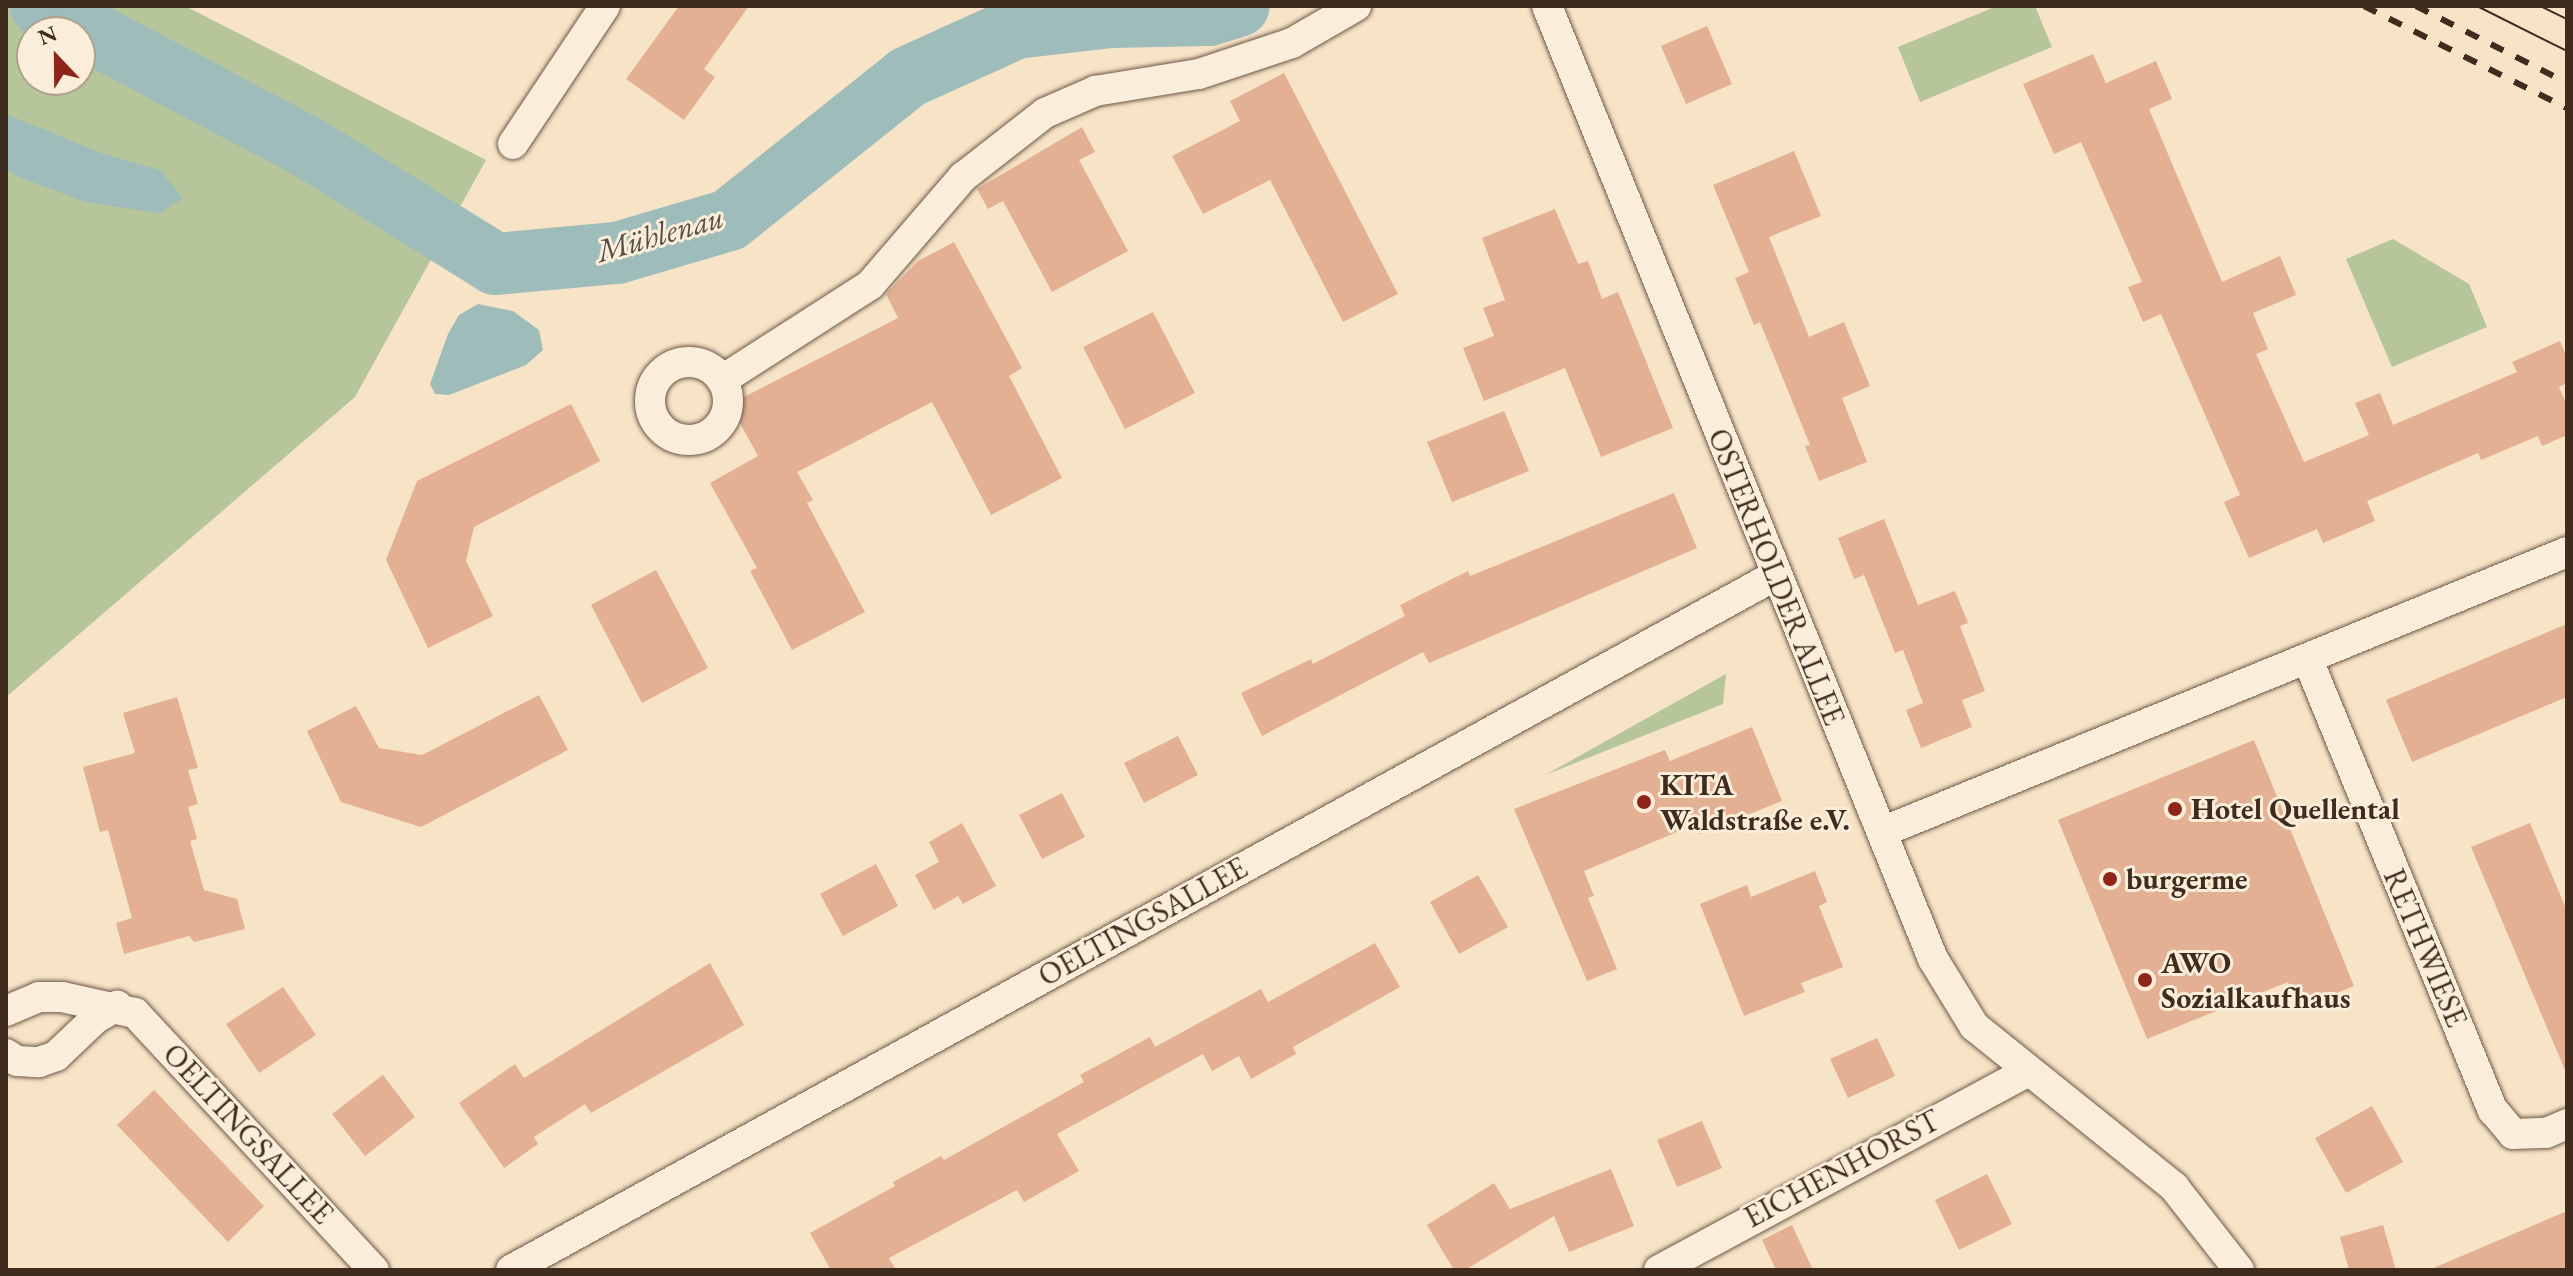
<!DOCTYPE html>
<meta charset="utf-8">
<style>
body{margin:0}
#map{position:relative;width:2573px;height:1276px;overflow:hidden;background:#f7e3c6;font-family:"EB Garamond",serif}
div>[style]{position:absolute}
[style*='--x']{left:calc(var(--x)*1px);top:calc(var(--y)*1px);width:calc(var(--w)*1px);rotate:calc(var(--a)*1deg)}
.green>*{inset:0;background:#b6c59a}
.water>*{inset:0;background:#9ebdba}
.river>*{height:62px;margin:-31px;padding:0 31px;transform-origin:31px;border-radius:31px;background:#9ebdba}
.building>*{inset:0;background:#e4b094}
.roads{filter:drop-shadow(0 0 2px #6d5a48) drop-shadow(0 0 2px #6d5a48)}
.minor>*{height:30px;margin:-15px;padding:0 15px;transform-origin:15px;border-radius:15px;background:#faedda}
.minor>.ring{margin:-15px;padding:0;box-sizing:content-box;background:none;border:30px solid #faedda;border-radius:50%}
.tram>*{height:2px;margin:-1px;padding:0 1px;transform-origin:1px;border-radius:1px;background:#3f2c1e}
.rail>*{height:6px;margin-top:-3px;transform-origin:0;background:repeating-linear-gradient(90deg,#3f2c1e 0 14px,transparent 0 28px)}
.dots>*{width:22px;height:22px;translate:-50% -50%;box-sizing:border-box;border:4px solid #faedda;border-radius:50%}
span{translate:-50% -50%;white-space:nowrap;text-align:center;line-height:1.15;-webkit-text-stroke:6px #faedda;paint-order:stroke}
.street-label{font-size:30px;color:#3f2c1e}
.poi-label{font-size:30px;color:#3f2c1e;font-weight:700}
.left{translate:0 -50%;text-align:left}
.water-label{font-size:32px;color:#575045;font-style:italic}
.frame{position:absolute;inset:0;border:8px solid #3f2c1e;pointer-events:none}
.north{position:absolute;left:16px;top:16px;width:80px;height:80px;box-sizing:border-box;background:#faedda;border:2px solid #afa08f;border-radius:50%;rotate:338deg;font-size:22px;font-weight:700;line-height:32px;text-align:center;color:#3f2c1e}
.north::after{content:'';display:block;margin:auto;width:28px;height:36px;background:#8f2418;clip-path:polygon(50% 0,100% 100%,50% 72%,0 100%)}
</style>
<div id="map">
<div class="green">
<div style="clip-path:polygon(evenodd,6px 6px,185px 6px,486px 160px,355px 397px,6px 697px,6px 6px,32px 32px,80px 32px,80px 80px,32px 80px,32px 32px)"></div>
<div style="clip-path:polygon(1997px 6px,2035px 6px,2052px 47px,1920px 102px,1898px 47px)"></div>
<div style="clip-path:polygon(2393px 239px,2469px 284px,2487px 327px,2392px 367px,2346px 259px)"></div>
<div style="clip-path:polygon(1726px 674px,1723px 704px,1545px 775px)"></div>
</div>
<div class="water">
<div style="clip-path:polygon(6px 114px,101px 153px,160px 170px,183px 198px,160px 213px,85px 202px,16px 176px,6px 169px)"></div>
<div style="clip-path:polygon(478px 304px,513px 311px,539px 330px,543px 350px,526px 365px,449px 395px,435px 394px,430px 384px,448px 334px,459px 315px)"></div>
</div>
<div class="river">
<div style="--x:41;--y:6;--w:303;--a:27.9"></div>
<div style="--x:309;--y:148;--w:219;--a:31.9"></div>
<div style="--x:495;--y:264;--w:122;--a:-5.2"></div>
<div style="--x:617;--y:253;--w:117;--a:-16.4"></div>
<div style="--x:729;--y:220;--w:229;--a:-38.6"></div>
<div style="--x:908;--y:77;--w:119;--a:-24.4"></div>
<div style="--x:1016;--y:28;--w:96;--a:-6.6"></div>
<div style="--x:1111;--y:17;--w:98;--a:-1.2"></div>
<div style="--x:1209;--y:15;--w:31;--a:-17"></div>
</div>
<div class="building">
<div style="clip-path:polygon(679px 6px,749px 6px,704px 69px,715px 77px,684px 120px,626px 79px)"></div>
<div style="clip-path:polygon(1707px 26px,1732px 84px,1686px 104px,1661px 46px)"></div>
<div style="clip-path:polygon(2093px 54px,2106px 83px,2156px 61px,2172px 99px,2149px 109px,2222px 282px,2280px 256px,2296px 295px,2253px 313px,2268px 349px,2256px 354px,2304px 462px,2369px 435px,2355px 403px,2380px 393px,2393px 425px,2517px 372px,2512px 362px,2560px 341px,2567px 358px,2567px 383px,2559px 387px,2567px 406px,2567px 435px,2542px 446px,2538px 436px,2481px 460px,2478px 453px,2367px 501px,2375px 521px,2323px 543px,2317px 529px,2249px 558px,2224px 502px,2240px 495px,2161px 314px,2143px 322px,2128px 287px,2142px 282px,2081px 142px,2054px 154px,2023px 84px)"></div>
<div style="clip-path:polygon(1284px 73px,1398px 294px,1343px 322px,1270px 180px,1203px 214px,1172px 156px,1240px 121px,1230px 101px)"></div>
<div style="clip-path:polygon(1082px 127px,1095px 152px,1079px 160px,1128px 251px,1052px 292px,1003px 201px,988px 209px,977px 189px)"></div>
<div style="clip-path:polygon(1794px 151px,1821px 216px,1769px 237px,1809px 337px,1844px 322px,1870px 386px,1842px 398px,1867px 462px,1819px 481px,1805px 446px,1810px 445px,1760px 322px,1754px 325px,1735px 278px,1749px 272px,1713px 185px)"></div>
<div style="clip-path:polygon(1555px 209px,1578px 264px,1588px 261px,1602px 299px,1618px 292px,1673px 428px,1601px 457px,1565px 368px,1484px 401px,1463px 348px,1494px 336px,1483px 308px,1505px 300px,1482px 238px)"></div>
<div style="clip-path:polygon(954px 242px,1022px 368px,1009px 376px,1062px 478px,991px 515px,932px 402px,797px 472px,813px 500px,807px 503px,865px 612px,792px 650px,750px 571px,757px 568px,710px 483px,758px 456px,735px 414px,740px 399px,898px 318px,886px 294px,918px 261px)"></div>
<div style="clip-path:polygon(1153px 312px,1195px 393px,1125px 429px,1083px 347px)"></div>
<div style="clip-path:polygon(571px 404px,600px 461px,474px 527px,466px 561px,493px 616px,428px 648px,386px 560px,417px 481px)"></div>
<div style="clip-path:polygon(1504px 411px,1529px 471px,1452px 502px,1427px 442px)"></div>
<div style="clip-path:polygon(1674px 493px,1697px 548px,1429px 663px,1423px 652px,1262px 736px,1241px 693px,1311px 659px,1313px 664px,1405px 616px,1400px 605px,1468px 571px,1470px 576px)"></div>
<div style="clip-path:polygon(1884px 519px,1918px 605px,1955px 591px,1968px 623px,1960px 626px,1985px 691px,1962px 700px,1972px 727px,1921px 748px,1906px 710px,1923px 703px,1903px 650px,1895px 653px,1864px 575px,1854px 579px,1838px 538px)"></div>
<div style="clip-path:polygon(656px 570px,708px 668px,642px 703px,591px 605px)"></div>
<div style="clip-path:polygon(2567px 624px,2567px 697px,2412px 762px,2386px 700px)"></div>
<div style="clip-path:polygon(539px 695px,568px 750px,421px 827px,341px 802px,307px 731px,356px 706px,379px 748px,422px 755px)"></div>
<div style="clip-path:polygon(177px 697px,198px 768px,188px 770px,198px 804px,188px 807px,197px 839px,190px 841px,204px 890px,237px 899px,245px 929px,194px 942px,189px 936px,124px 954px,116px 923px,132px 918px,108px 830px,100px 832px,83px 767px,135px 753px,123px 713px)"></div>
<div style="clip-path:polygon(1752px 727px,1782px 801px,1700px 834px,1696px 824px,1584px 871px,1594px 896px,1588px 898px,1617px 969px,1587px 981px,1514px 809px,1665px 750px,1670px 761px)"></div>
<div style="clip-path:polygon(1178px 736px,1198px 775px,1144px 803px,1124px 763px)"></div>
<div style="clip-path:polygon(2254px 740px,2354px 986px,2299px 1008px,2288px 982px,2147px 1039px,2058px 820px)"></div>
<div style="clip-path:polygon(1062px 793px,1085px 837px,1042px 859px,1019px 815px)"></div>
<div style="clip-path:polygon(962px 823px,996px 886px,963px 904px,958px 896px,934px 910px,915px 875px,939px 862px,929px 842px)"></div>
<div style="clip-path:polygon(2530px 823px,2567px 911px,2567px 1075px,2471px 847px)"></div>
<div style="clip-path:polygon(876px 864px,898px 906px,843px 936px,820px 894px)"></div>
<div style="clip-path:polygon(1815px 871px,1827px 902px,1819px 906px,1843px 967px,1801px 983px,1805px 992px,1744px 1016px,1700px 904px,1747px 885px,1751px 897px)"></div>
<div style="clip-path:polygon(1478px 875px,1508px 927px,1459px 954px,1430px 902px)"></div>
<div style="clip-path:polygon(1375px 943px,1400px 987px,1293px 1047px,1296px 1054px,1251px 1079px,1239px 1056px,1212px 1071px,1203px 1054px,1057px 1134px,1079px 1171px,1024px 1202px,1017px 1190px,889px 1258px,896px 1270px,831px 1270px,810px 1233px,895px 1186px,893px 1182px,941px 1156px,944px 1160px,1084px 1082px,1080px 1075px,1150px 1037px,1155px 1047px,1261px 989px,1268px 1002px)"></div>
<div style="clip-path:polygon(710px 963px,744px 1025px,591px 1113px,585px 1104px,534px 1137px,538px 1144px,504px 1168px,459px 1103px,515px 1064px,524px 1078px)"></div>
<div style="clip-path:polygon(283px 987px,316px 1035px,259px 1073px,226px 1024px)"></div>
<div style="clip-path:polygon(1877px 1038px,1895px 1076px,1848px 1098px,1830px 1059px)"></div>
<div style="clip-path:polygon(383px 1075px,415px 1117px,365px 1156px,332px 1114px)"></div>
<div style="clip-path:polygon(154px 1090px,264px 1206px,228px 1242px,117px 1125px)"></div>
<div style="clip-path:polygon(2372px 1106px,2403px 1162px,2346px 1193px,2315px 1138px)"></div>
<div style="clip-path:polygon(1702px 1121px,1722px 1168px,1677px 1187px,1657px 1140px)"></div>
<div style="clip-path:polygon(1611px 1169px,1634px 1226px,1569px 1252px,1554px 1216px,1465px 1270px,1454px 1270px,1427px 1225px,1494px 1183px,1510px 1209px)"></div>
<div style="clip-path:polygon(1987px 1174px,2012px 1224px,1959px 1250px,1935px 1200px)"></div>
<div style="clip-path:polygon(2567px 1211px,2567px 1270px,2429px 1270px)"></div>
<div style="clip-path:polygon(1792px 1225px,1813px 1270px,1776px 1270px,1762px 1240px)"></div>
<div style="clip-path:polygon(2383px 1225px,2396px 1270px,2349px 1270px,2340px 1237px)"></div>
</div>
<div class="roads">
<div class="minor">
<div style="--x:1547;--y:6;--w:1028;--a:67.95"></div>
<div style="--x:1933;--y:959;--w:79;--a:58.5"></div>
<div style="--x:1974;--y:1026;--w:257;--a:38.8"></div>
<div style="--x:2174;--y:1187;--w:105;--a:51.9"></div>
<div style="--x:513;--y:144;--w:166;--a:-56.3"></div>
<div class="ring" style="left:650px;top:362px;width:48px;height:48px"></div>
<div style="--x:722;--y:380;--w:176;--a:-32.7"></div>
<div style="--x:870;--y:285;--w:143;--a:-49.3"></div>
<div style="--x:963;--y:177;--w:104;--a:-38"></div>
<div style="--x:1045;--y:113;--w:55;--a:-23.7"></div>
<div style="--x:1095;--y:91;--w:105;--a:-9.3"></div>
<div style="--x:1199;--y:74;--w:98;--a:-18.4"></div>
<div style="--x:1292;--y:43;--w:74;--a:-30"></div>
<div style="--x:2308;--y:660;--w:487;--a:67.7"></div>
<div style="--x:2493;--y:1110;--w:31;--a:50"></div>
<div style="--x:2513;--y:1134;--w:33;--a:-2"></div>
<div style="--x:2546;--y:1133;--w:23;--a:-23"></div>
<div style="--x:1882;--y:832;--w:740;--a:-22.23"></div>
<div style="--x:6;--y:1011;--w:36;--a:-23"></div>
<div style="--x:39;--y:997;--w:23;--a:0"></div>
<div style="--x:62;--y:997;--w:75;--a:12.4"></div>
<div style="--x:135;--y:1013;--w:351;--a:47.1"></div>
<div style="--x:6;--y:1054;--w:13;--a:32"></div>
<div style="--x:17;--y:1061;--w:22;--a:3"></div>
<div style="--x:39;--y:1062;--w:18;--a:-19"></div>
<div style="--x:56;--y:1056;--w:54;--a:-43.5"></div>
<div style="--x:95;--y:1019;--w:26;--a:-31"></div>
<div style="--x:511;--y:1270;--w:1443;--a:-28.78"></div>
<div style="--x:1659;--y:1270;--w:418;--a:-28.3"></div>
</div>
</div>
<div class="tram">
<div style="--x:2477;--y:6;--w:101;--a:26.6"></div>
<div style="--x:2540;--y:6;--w:30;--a:26"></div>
</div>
<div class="rail">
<div style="--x:2364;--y:6;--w:227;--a:26.7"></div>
<div style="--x:2416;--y:6;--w:169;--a:27"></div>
</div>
<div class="dots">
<div style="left:1644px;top:802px;background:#8f2418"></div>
<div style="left:2175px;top:809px;background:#8f2418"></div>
<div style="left:2110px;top:879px;background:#8f2418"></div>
<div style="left:2145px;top:980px;background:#8f2418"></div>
</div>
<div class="street-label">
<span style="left:1776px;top:577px;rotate:68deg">OSTERHOLDER ALLEE</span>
<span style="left:1143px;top:922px;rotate:-29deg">OELTINGSALLEE</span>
<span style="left:2425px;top:948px;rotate:67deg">RETHWIESE</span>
<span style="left:248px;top:1134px;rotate:47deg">OELTINGSALLEE</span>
<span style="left:1842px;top:1169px;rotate:-28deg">EICHENHORST</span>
</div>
<div class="poi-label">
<span class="left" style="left:1660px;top:802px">KITA<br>Waldstraße e.V.</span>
<span class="left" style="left:2191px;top:809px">Hotel Quellental</span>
<span class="left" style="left:2126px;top:879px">burgerme</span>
<span class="left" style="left:2161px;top:980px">AWO<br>Sozialkaufhaus</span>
</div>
<div class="water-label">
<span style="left:660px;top:234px;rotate:-16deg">Mühlenau</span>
</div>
<div class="frame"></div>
<div class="north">N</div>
</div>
